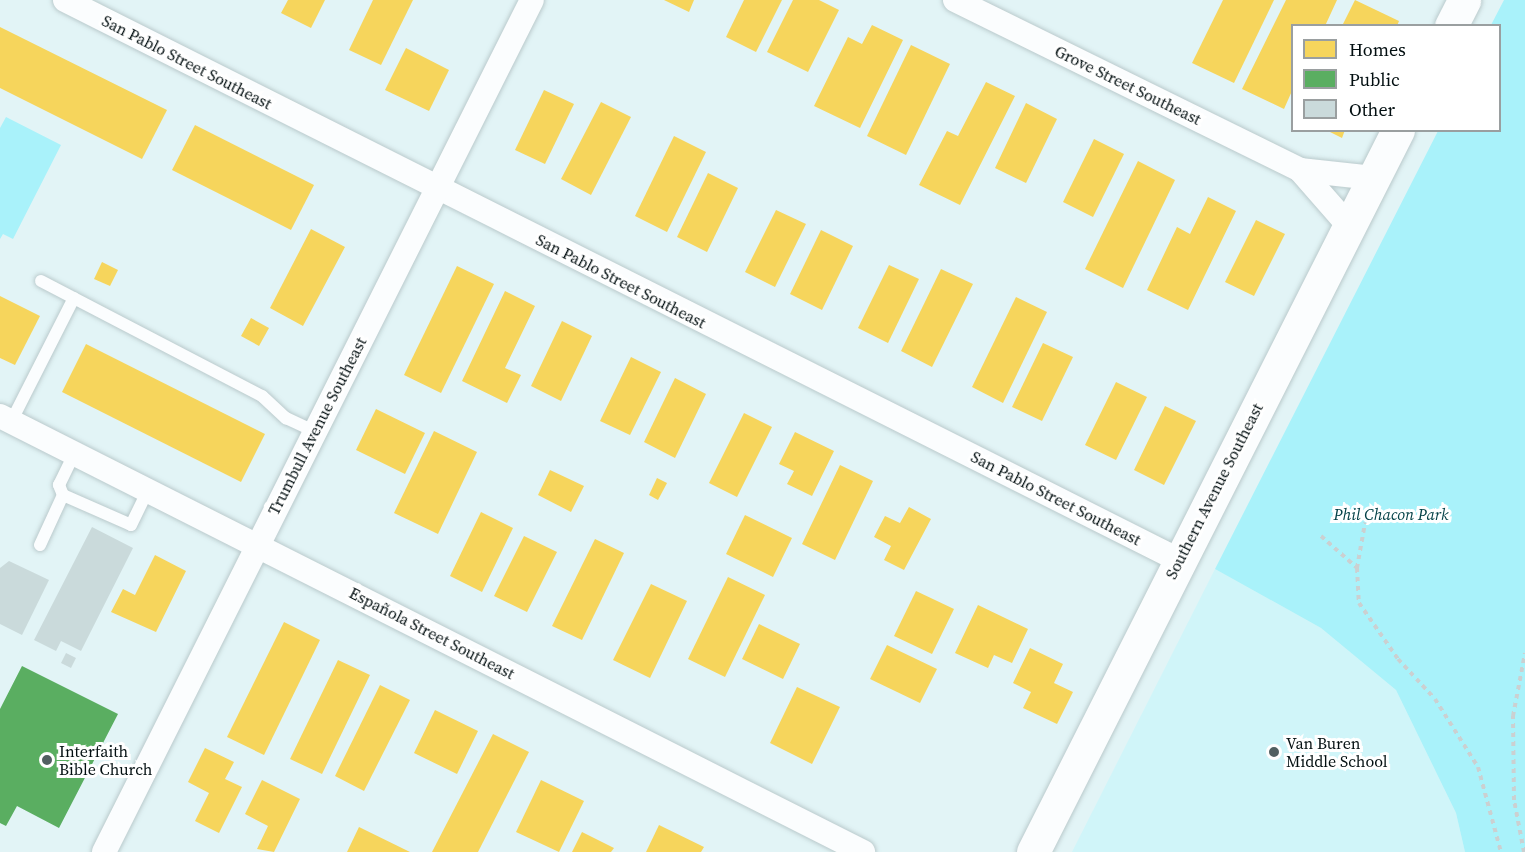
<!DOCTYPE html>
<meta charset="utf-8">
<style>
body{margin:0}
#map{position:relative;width:1525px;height:852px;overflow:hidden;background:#e2f4f6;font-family:"Source Serif 4",serif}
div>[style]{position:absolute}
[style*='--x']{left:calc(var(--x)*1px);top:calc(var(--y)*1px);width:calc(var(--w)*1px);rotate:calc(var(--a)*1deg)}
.built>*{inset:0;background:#d0f5f9}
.green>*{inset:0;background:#a9f2fa}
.homes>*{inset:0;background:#f6d55c}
.public>*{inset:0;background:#5aae61}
.building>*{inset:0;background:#cadadb}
.path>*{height:4px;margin-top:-2px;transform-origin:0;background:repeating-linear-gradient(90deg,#cbd0d1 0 4.5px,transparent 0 9px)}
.roads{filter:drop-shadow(0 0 2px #bacacc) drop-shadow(0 0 2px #bacacc)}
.lane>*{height:12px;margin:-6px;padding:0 6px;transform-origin:6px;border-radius:6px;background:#fbfdfe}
.street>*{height:24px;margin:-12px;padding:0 12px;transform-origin:12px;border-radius:12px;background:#fbfdfe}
.secondary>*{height:33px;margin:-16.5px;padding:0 16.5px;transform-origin:16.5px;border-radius:16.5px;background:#fbfdfe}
.dots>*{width:16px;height:16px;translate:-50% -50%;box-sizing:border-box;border:3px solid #fff;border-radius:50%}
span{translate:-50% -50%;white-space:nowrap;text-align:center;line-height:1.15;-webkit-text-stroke:6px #fff;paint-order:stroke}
.street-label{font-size:16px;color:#030f11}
.park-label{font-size:16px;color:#034147;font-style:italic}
.poi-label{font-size:16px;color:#030f11}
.left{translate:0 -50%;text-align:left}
.legend{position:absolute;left:1291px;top:24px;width:210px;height:108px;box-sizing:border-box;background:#fff;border:2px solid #9a9fa0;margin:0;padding:8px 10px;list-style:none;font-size:18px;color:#030f11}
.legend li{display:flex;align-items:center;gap:12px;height:30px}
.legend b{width:30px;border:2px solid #9a9fa0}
</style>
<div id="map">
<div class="built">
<div style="clip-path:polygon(1215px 569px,1321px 628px,1396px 690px,1456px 813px,1465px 852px,1072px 852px)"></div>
</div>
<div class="green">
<div style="clip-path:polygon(1504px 0,1525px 0,1525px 852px,1465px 852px,1456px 813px,1396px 690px,1321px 628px,1215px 569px,1438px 131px,1500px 130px,1500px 26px,1491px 25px)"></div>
<div style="clip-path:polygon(6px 117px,61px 145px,13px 239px,3px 234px,0 239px,0 128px)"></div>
</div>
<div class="homes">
<div style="clip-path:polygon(288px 0,325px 0,311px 28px,281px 13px)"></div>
<div style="clip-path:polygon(373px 0,413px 0,381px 65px,349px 50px)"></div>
<div style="clip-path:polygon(664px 0,694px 0,689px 12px)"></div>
<div style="clip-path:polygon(744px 0,782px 0,756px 52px,726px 37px)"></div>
<div style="clip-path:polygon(793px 0,819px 0,839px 10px,808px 72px,767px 52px)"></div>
<div style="clip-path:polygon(1223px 0,1274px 0,1234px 83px,1192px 63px)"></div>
<div style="clip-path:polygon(1286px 0,1337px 0,1325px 26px,1292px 26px,1292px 91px,1284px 109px,1242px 89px)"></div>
<div style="clip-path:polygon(1355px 0,1399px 21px,1397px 26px,1342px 26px)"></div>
<div style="clip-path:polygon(872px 25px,903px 40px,860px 128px,814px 106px,848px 37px,862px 44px)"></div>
<div style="clip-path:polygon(0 27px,167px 110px,142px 159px,0 88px)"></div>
<div style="clip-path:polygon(911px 45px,950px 64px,906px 155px,867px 136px)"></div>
<div style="clip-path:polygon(406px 48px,449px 70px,429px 111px,385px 90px)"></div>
<div style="clip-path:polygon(986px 82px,1015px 96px,960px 205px,919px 185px,947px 131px,958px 136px)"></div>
<div style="clip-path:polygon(544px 90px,574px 104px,545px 164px,515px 150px)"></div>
<div style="clip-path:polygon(601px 102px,631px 117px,591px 195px,561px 179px)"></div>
<div style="clip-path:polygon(1026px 103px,1057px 119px,1026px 183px,995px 168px)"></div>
<div style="clip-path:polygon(195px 125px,314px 185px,291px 230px,172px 170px)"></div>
<div style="clip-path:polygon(1326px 130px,1345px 130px,1342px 138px)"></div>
<div style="clip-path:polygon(674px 136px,706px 152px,667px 232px,635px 216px)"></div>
<div style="clip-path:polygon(1094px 139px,1124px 154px,1093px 217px,1063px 202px)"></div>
<div style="clip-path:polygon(1138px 161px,1175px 180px,1123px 288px,1085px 269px)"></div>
<div style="clip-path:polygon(708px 173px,738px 188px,707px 252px,677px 237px)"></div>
<div style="clip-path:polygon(1208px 197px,1236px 211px,1188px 310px,1147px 290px,1177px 227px,1190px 234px)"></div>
<div style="clip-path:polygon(776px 210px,806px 224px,775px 287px,745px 272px)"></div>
<div style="clip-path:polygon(1256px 220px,1285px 234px,1254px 296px,1225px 282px)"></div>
<div style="clip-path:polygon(311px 229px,345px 247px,303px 326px,270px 308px)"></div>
<div style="clip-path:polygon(821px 230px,853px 246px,822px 310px,790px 294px)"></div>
<div style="clip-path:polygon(102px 262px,118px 270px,110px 286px,94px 279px)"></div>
<div style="clip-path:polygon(889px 265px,919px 279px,888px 343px,858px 328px)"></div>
<div style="clip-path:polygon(457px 266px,494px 284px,441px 393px,404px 375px)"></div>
<div style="clip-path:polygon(941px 269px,973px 284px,932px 367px,901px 351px)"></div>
<div style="clip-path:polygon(505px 291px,535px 306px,505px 368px,521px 375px,507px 403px,462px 381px)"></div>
<div style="clip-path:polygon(0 296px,40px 316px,15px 365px,0 358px)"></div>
<div style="clip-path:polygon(1016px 297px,1047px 312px,1003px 403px,972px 387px)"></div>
<div style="clip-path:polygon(251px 318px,269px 328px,259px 346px,241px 336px)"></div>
<div style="clip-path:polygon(562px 321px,592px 336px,561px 401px,531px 386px)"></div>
<div style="clip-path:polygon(1043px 343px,1073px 357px,1042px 421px,1012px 407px)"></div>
<div style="clip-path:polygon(86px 344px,265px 434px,241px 482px,62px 392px)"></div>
<div style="clip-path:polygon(631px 357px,661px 372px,630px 435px,600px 421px)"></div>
<div style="clip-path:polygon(675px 378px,706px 394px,675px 458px,644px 442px)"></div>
<div style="clip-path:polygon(1116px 382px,1147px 397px,1116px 460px,1085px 445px)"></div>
<div style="clip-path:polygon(1165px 406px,1196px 421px,1164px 485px,1134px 470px)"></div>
<div style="clip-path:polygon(376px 409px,425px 433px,405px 474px,356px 450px)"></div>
<div style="clip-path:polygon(744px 413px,772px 427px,737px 497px,709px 483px)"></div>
<div style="clip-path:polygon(434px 431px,477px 452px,438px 534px,394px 513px)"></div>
<div style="clip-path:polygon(795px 432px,834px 451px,812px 496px,787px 484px,794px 471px,779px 464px)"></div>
<div style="clip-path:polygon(840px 465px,873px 481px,835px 560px,802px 544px)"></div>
<div style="clip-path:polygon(550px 470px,584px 486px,571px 512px,538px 495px)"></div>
<div style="clip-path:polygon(657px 478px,667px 483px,658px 500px,649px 495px)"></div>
<div style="clip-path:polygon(909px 507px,931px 519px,904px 570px,884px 560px,891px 546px,874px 537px,885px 516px,900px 523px)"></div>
<div style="clip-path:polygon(481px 512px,513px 528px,482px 592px,450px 576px)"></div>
<div style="clip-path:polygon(745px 515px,792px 538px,773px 577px,726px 554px)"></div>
<div style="clip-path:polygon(524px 536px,557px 552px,527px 612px,494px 596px)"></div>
<div style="clip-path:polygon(595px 539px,624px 553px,582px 640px,552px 626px)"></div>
<div style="clip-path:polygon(155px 555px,186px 571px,156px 632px,111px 612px,123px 589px,135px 595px)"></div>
<div style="clip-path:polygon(728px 577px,765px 595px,725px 677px,688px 659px)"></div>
<div style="clip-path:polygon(651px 584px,687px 601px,650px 678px,613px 660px)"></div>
<div style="clip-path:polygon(916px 591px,954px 609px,932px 654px,894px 636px)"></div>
<div style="clip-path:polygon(978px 605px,1028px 629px,1012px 663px,994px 655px,988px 668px,955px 653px)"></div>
<div style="clip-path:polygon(284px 622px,320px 640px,264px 755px,227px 737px)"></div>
<div style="clip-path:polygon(759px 624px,800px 644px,783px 679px,742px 659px)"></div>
<div style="clip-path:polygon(887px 645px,937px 669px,920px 703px,870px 679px)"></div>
<div style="clip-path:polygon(1030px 648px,1063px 664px,1054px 683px,1073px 692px,1057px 724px,1023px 708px,1031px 692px,1013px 683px)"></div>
<div style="clip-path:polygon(338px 660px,370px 675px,322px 774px,290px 759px)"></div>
<div style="clip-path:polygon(380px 685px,410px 700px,364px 791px,335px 776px)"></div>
<div style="clip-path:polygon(797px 687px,840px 707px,812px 764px,770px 743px)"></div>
<div style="clip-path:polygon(435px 710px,478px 731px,457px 774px,414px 753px)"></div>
<div style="clip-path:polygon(493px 734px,529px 752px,478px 852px,432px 852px)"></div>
<div style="clip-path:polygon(205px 748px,234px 762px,225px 779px,242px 787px,219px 833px,195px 821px,209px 793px,188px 782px)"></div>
<div style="clip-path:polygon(262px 780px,300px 799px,274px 852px,257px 849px,268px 826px,245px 814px)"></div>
<div style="clip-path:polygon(541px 780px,584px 801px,559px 852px,516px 832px)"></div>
<div style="clip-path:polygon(659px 825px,704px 847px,701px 852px,646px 852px)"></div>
<div style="clip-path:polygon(359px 827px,410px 852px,347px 852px)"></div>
<div style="clip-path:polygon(582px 832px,614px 848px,611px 852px,572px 852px)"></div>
</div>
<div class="public">
<div style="clip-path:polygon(22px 666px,118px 714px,59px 828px,17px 806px,6px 826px,0 823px,0 709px)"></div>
</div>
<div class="building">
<div style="clip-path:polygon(92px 527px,133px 548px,81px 651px,61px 641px,56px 651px,34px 640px)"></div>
<div style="clip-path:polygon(9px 561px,49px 580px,22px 635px,0 624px,0 568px)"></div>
<div style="clip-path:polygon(66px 653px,76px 658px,71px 668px,61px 663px)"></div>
</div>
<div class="path">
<div style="--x:1321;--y:536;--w:48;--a:41.6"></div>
<div style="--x:1357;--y:568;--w:46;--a:-79.9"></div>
<div style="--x:1357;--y:568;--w:35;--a:87"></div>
<div style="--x:1359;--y:603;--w:68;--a:55.1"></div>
<div style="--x:1398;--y:659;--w:54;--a:47.2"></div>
<div style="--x:1435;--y:699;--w:80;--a:57.7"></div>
<div style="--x:1478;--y:767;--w:88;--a:74.9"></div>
<div style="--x:1524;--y:852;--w:53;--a:-100.9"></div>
<div style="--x:1514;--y:800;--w:84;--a:-90.7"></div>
<div style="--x:1513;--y:716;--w:64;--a:-79.2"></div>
</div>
<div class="roads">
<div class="lane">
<div style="--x:41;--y:281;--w:249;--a:27.5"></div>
<div style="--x:262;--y:396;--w:33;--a:43"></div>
<div style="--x:286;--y:418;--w:31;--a:25"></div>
<div style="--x:11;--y:422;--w:139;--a:-63.1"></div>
<div style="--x:63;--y:495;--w:11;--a:-112"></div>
<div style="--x:59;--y:485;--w:34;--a:-64"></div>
<div style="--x:40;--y:545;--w:55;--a:-65.3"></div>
<div style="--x:63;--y:495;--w:74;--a:23.8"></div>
<div style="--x:131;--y:525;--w:39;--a:-64"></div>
</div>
<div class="street">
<div style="--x:65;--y:0;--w:1247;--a:26.69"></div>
<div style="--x:955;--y:0;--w:385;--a:26.2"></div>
<div style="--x:1349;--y:226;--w:74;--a:-131.2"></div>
<div style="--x:1300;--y:170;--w:74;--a:6.2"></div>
<div style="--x:0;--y:416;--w:967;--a:26.8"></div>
<div style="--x:104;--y:852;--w:953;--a:-63.33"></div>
</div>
<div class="secondary">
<div style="--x:1451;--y:26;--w:29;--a:-63"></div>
<div style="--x:1033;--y:852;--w:809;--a:-63.18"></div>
</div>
</div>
<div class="dots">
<div style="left:1274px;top:752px;background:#515f61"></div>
<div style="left:47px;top:760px;background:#515f61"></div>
</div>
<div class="street-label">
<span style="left:187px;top:62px;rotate:27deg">San Pablo Street Southeast</span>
<span style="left:1128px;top:85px;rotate:26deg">Grove Street Southeast</span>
<span style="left:621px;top:281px;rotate:27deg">San Pablo Street Southeast</span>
<span style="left:317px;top:426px;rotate:-63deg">Trumbull Avenue Southeast</span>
<span style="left:1214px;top:491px;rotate:-63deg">Southern Avenue Southeast</span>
<span style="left:1056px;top:498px;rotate:27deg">San Pablo Street Southeast</span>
<span style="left:432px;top:633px;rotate:27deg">Española Street Southeast</span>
</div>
<div class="park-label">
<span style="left:1391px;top:514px">Phil Chacon Park</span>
</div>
<div class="poi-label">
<span class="left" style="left:1286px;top:752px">Van Buren<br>Middle School</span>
<span class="left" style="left:59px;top:760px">Interfaith<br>Bible Church</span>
</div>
<ul class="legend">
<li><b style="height:16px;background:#f6d55c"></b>Homes</li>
<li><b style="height:16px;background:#5aae61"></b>Public</li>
<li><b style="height:16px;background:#cadadb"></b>Other</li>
</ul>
</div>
